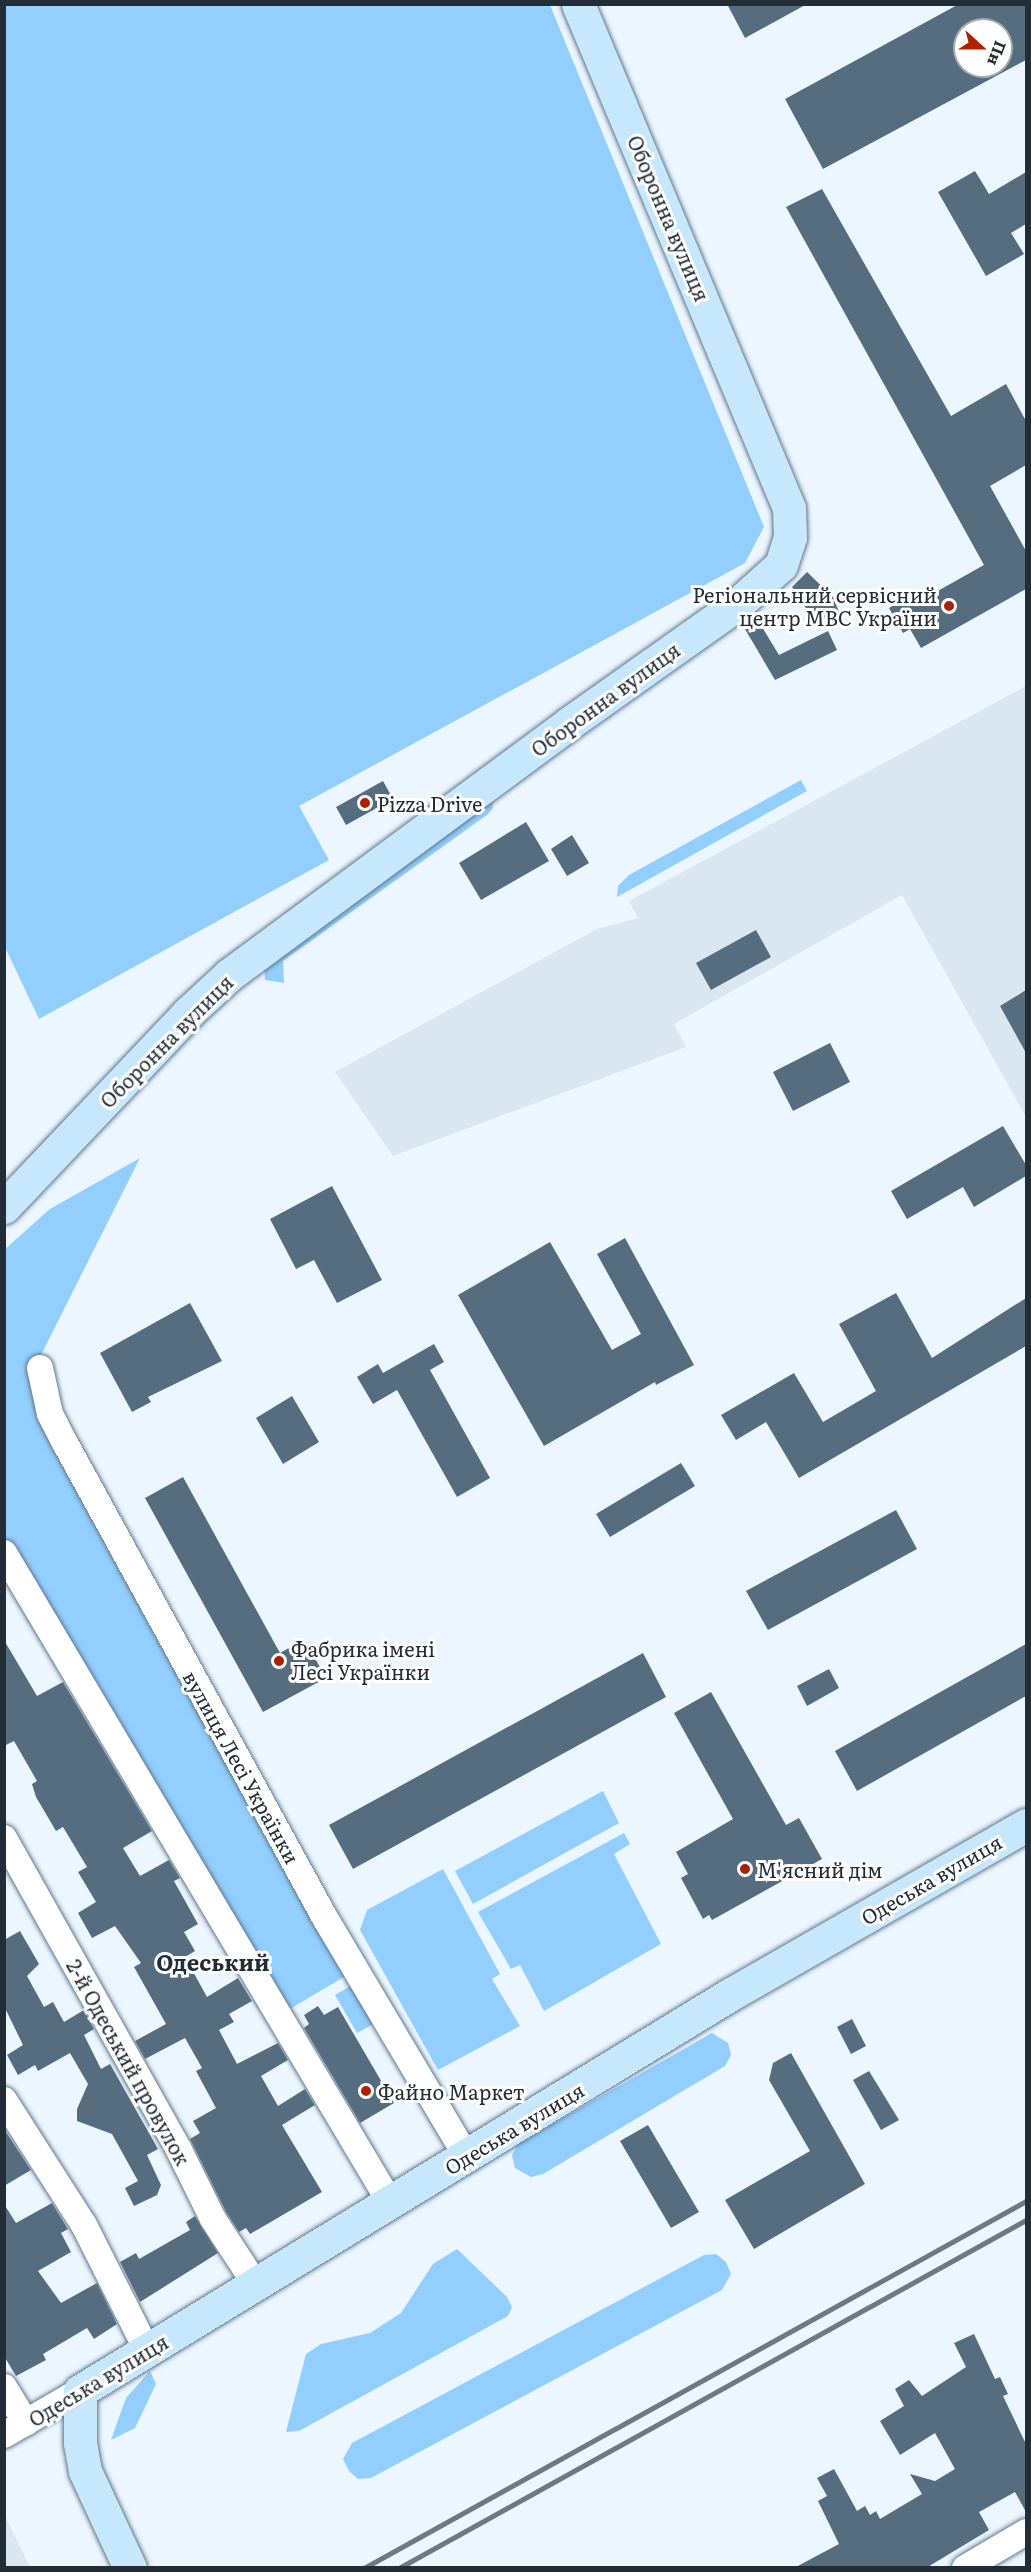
<!DOCTYPE html>
<meta charset="utf-8">
<style>
body{margin:0}
#map{position:relative;width:1031px;height:2572px;overflow:hidden;background:#ebf6ff;font-family:Literata,serif}
div>[style]{position:absolute}
[style*='--x']{left:calc(var(--x)*1px);top:calc(var(--y)*1px);width:calc(var(--w)*1px);rotate:calc(var(--a)*1deg)}
.built>*{inset:0;background:#dae7f1}
.green>*{inset:0;background:#92cefe}
.building>*{inset:0;background:#566d80}
.roads{filter:drop-shadow(0 0 2px #60788b) drop-shadow(0 0 2px #60788b)}
.street>*{height:26px;margin:-13px;padding:0 13px;transform-origin:13px;border-radius:13px;background:#fff}
.secondary>*{height:33px;margin:-16.5px;padding:0 16.5px;transform-origin:16.5px;border-radius:16.5px;background:#c7e7fd}
.rail>*{height:4.5px;margin:-2.25px;padding:0 2.25px;transform-origin:2.25px;border-radius:2.25px;background:#6f7981}
.dots>*{width:16px;height:16px;translate:-50% -50%;box-sizing:border-box;border:3px solid #fff;border-radius:50%}
span{translate:-50% -50%;white-space:nowrap;text-align:center;line-height:1.15;-webkit-text-stroke:6px #fff;paint-order:stroke}
.street-label{font-size:20px;color:#232d35}
.poi-label{font-size:20px;color:#232d35}
.right{translate:-100% -50%;text-align:right}
.left{translate:0 -50%;text-align:left}
.quarter-label{font-size:22px;color:#232d35;font-weight:700}
.frame{position:absolute;inset:0;border:6px solid #232d35;pointer-events:none}
.north{position:absolute;left:953px;top:18px;width:60px;height:60px;box-sizing:border-box;background:#fff;border:2px solid #a7abae;border-radius:50%;rotate:111deg;font-size:16px;font-weight:700;line-height:24px;text-align:center;color:#232d35}
.north::after{content:'';display:block;margin:auto;width:21px;height:27px;background:#ae2100;clip-path:polygon(50% 0,100% 100%,50% 72%,0 100%)}
</style>
<div id="map">
<div class="built">
<div style="clip-path:polygon(1026px 686px,1026px 1117px,902px 895px,674px 1024px,686px 1047px,393px 1156px,335px 1072px,597px 929px,638px 918px,629px 901px)"></div>
<div style="clip-path:polygon(5px 2516px,30px 2567px,5px 2567px)"></div>
</div>
<div class="green">
<div style="clip-path:polygon(4px 5px,550px 5px,764px 527px,745px 563px,299px 806px,329px 860px,39px 1019px,4px 945px)"></div>
<div style="clip-path:polygon(801px 780px,807px 791px,617px 897px,618px 886px,629px 875px)"></div>
<div style="clip-path:polygon(492px 797px,493px 808px,487px 815px,283px 961px,284px 983px,265px 980px,264px 965px)"></div>
<div style="clip-path:polygon(140px 1158px,37px 1363px,349px 1974px,283px 2013px,5px 1542px,4px 1250px,50px 1209px)"></div>
<div style="clip-path:polygon(603px 1791px,619px 1823px,473px 1904px,455px 1871px)"></div>
<div style="clip-path:polygon(624px 1833px,630px 1844px,614px 1854px,661px 1944px,544px 2011px,520px 1965px,511px 1969px,478px 1912px)"></div>
<div style="clip-path:polygon(443px 1869px,500px 1974px,492px 1979px,520px 2026px,438px 2070px,360px 1930px,367px 1910px)"></div>
<div style="clip-path:polygon(354px 1984px,377px 2022px,357px 2033px,335px 1995px)"></div>
<div style="clip-path:polygon(712px 2033px,728px 2043px,731px 2055px,725px 2066px,543px 2174px,531px 2177px,515px 2168px,512px 2155px,518px 2144px)"></div>
<div style="clip-path:polygon(457px 2249px,507px 2297px,512px 2307px,508px 2316px,299px 2431px,286px 2432px,306px 2354px,321px 2344px,370px 2333px,401px 2313px,433px 2264px)"></div>
<div style="clip-path:polygon(716px 2254px,726px 2262px,731px 2274px,722px 2290px,371px 2478px,358px 2479px,349px 2471px,343px 2459px,352px 2443px,704px 2255px)"></div>
<div style="clip-path:polygon(150px 2371px,156px 2384px,135px 2428px,111px 2440px,126px 2398px)"></div>
</div>
<div class="building">
<div style="clip-path:polygon(727px 4px,807px 4px,745px 38px)"></div>
<div style="clip-path:polygon(evenodd,959px 4px,1026px 4px,1026px 60px,823px 169px,785px 99px,959px 4px,965px 30px,1001px 30px,1001px 66px,965px 66px,965px 30px)"></div>
<div style="clip-path:polygon(975px 171px,989px 194px,1026px 172px,1026px 224px,1011px 233px,1024px 254px,986px 276px,938px 192px)"></div>
<div style="clip-path:polygon(822px 189px,951px 416px,1006px 384px,1026px 421px,1026px 465px,990px 486px,1026px 551px,1026px 589px,921px 648px,910px 629px,903px 633px,889px 608px,906px 598px,911px 606px,984px 565px,786px 207px)"></div>
<div style="clip-path:polygon(807px 572px,833px 597px,839px 612px,812px 623px,801px 597px,792px 587px)"></div>
<div style="clip-path:polygon(754px 614px,779px 655px,828px 631px,837px 650px,775px 680px,742px 624px)"></div>
<div style="clip-path:polygon(383px 781px,393px 799px,346px 825px,336px 807px)"></div>
<div style="clip-path:polygon(526px 822px,549px 861px,481px 900px,459px 863px)"></div>
<div style="clip-path:polygon(572px 835px,589px 863px,567px 876px,551px 849px)"></div>
<div style="clip-path:polygon(756px 930px,771px 957px,711px 990px,696px 963px)"></div>
<div style="clip-path:polygon(1026px 990px,1026px 1053px,1000px 1006px)"></div>
<div style="clip-path:polygon(830px 1043px,850px 1082px,793px 1111px,773px 1072px)"></div>
<div style="clip-path:polygon(1003px 1126px,1026px 1165px,1026px 1176px,974px 1207px,963px 1187px,907px 1219px,891px 1191px)"></div>
<div style="clip-path:polygon(332px 1186px,382px 1280px,337px 1303px,314px 1260px,296px 1269px,270px 1219px)"></div>
<div style="clip-path:polygon(625px 1238px,694px 1365px,656px 1385px,655px 1382px,544px 1446px,458px 1295px,550px 1242px,612px 1350px,641px 1334px,597px 1254px)"></div>
<div style="clip-path:polygon(896px 1293px,932px 1358px,1026px 1298px,1026px 1346px,799px 1478px,766px 1422px,736px 1440px,721px 1415px,794px 1373px,823px 1422px,876px 1391px,839px 1324px)"></div>
<div style="clip-path:polygon(190px 1303px,222px 1361px,148px 1397px,151px 1402px,132px 1412px,100px 1353px)"></div>
<div style="clip-path:polygon(434px 1344px,444px 1362px,430px 1370px,490px 1478px,457px 1497px,397px 1390px,373px 1404px,357px 1377px,378px 1364px,383px 1373px)"></div>
<div style="clip-path:polygon(292px 1396px,319px 1442px,283px 1464px,256px 1418px)"></div>
<div style="clip-path:polygon(681px 1463px,695px 1486px,610px 1537px,596px 1514px)"></div>
<div style="clip-path:polygon(183px 1477px,280px 1653px,296px 1644px,303px 1656px,311px 1651px,326px 1678px,263px 1712px,145px 1498px)"></div>
<div style="clip-path:polygon(896px 1510px,917px 1549px,768px 1630px,746px 1591px)"></div>
<div style="clip-path:polygon(4px 1640px,37px 1696px,63px 1682px,152px 1831px,123px 1848px,140px 1876px,169px 1860px,180px 1878px,174px 1881px,198px 1924px,184px 1932px,195px 1951px,185px 1957px,207px 1997px,238px 1978px,252px 2001px,229px 2014px,234px 2022px,219px 2030px,237px 2064px,278px 2043px,288px 2060px,261px 2076px,278px 2106px,305px 2089px,315px 2105px,282px 2125px,322px 2192px,250px 2234px,246px 2228px,239px 2232px,226px 2212px,190px 2139px,200px 2133px,193px 2121px,216px 2108px,196px 2071px,202px 2068px,185px 2038px,145px 2059px,135px 2041px,166px 2024px,134px 1967px,141px 1963px,115px 1926px,92px 1938px,78px 1913px,96px 1902px,78px 1872px,87px 1867px,63px 1827px,56px 1831px,36px 1797px,32px 1784px,37px 1781px,14px 1741px,4px 1746px)"></div>
<div style="clip-path:polygon(1026px 1644px,1026px 1696px,857px 1791px,835px 1751px)"></div>
<div style="clip-path:polygon(643px 1653px,666px 1697px,353px 1869px,329px 1825px)"></div>
<div style="clip-path:polygon(829px 1669px,839px 1688px,807px 1706px,797px 1686px)"></div>
<div style="clip-path:polygon(711px 1692px,786px 1825px,799px 1818px,822px 1859px,712px 1920px,709px 1915px,703px 1919px,681px 1878px,688px 1874px,676px 1852px,733px 1819px,674px 1713px)"></div>
<div style="clip-path:polygon(20px 1931px,39px 1964px,27px 1976px,44px 2007px,53px 2002px,64px 2022px,84px 2010px,94px 2029px,84px 2035px,101px 2069px,110px 2064px,158px 2149px,147px 2155px,161px 2185px,157px 2195px,134px 2206px,125px 2188px,138px 2181px,112px 2134px,77px 2121px,77px 2109px,88px 2084px,70px 2053px,38px 2071px,35px 2065px,18px 2075px,7px 2055px,23px 2045px,4px 2006px,4px 1940px)"></div>
<div style="clip-path:polygon(318px 2006px,324px 2015px,338px 2007px,394px 2103px,360px 2123px,304px 2028px,309px 2024px,304px 2015px)"></div>
<div style="clip-path:polygon(852px 2019px,866px 2046px,851px 2054px,837px 2027px)"></div>
<div style="clip-path:polygon(791px 2053px,865px 2184px,754px 2249px,725px 2200px,810px 2151px,769px 2080px,773px 2063px)"></div>
<div style="clip-path:polygon(869px 2071px,899px 2120px,881px 2130px,853px 2080px)"></div>
<div style="clip-path:polygon(648px 2125px,699px 2212px,671px 2228px,620px 2141px)"></div>
<div style="clip-path:polygon(4px 2129px,31px 2170px,4px 2186px)"></div>
<div style="clip-path:polygon(52px 2203px,68px 2229px,61px 2233px,71px 2252px,38px 2271px,61px 2303px,97px 2283px,117px 2324px,94px 2339px,87px 2328px,43px 2354px,46px 2360px,16px 2376px,4px 2356px,4px 2204px,16px 2223px)"></div>
<div style="clip-path:polygon(195px 2216px,218px 2253px,140px 2302px,120px 2262px,136px 2253px,139px 2259px,190px 2230px,186px 2222px)"></div>
<div style="clip-path:polygon(974px 2334px,995px 2379px,1000px 2377px,1008px 2394px,1003px 2396px,1026px 2444px,1026px 2512px,1015px 2492px,979px 2512px,989px 2530px,926px 2568px,794px 2568px,839px 2544px,818px 2501px,827px 2496px,817px 2478px,834px 2469px,857px 2511px,865px 2506px,870px 2515px,876px 2511px,880px 2519px,922px 2494px,910px 2474px,935px 2481px,955px 2469px,935px 2433px,900px 2455px,880px 2421px,904px 2406px,895px 2389px,909px 2380px,922px 2396px,966px 2367px,954px 2343px)"></div>
</div>
<div class="roads">
<div class="street">
<div style="--x:40;--y:1368;--w:47;--a:77.7"></div>
<div style="--x:50;--y:1414;--w:33;--a:63"></div>
<div style="--x:65;--y:1443;--w:542;--a:61.31"></div>
<div style="--x:325;--y:1918;--w:278;--a:59.3"></div>
<div style="--x:4;--y:1553;--w:757;--a:59.27"></div>
<div style="--x:4;--y:1838;--w:358;--a:60.7"></div>
<div style="--x:179;--y:2150;--w:77;--a:63.8"></div>
<div style="--x:213;--y:2219;--w:79;--a:56.9"></div>
<div style="--x:4;--y:2100;--w:148;--a:57.4"></div>
<div style="--x:84;--y:2225;--w:140;--a:63.3"></div>
<div style="--x:4;--y:2387;--w:42;--a:58.6"></div>
<div style="--x:4;--y:2435;--w:88;--a:-30.1"></div>
<div style="--x:965;--y:2568;--w:71;--a:-30.5"></div>
</div>
<div class="secondary">
<div style="--x:4;--y:1207;--w:267;--a:-46.5"></div>
<div style="--x:188;--y:1013;--w:56;--a:-42.8"></div>
<div style="--x:229;--y:975;--w:422;--a:-36.5"></div>
<div style="--x:568;--y:724;--w:211;--a:-35.3"></div>
<div style="--x:740;--y:602;--w:55;--a:-42.1"></div>
<div style="--x:781;--y:565;--w:29;--a:-72"></div>
<div style="--x:790;--y:537;--w:29;--a:-92"></div>
<div style="--x:789;--y:508;--w:546;--a:-112.72"></div>
<div style="--x:130;--y:2568;--w:107;--a:-114.9"></div>
<div style="--x:85;--y:2471;--w:28;--a:-100"></div>
<div style="--x:80;--y:2443;--w:52;--a:-90"></div>
<div style="--x:80;--y:2391;--w:763;--a:-31.38"></div>
<div style="--x:731;--y:1994;--w:340;--a:-29.8"></div>
</div>
</div>
<div class="rail">
<div style="--x:364;--y:2568;--w:757;--a:-29"></div>
<div style="--x:399;--y:2568;--w:717;--a:-29.03"></div>
</div>
<div class="dots">
<div style="left:949px;top:606px;background:#ae2100"></div>
<div style="left:365px;top:803px;background:#ae2100"></div>
<div style="left:279px;top:1661px;background:#ae2100"></div>
<div style="left:745px;top:1869px;background:#ae2100"></div>
<div style="left:366px;top:2091px;background:#ae2100"></div>
</div>
<div class="street-label">
<span style="left:669px;top:218px;rotate:67deg">Оборонна вулиця</span>
<span style="left:605px;top:699px;rotate:-36deg">Оборонна вулиця</span>
<span style="left:166px;top:1041px;rotate:-45deg">Оборонна вулиця</span>
<span style="left:242px;top:1767px;rotate:61deg">вулиця Лесі Українки</span>
<span style="left:931px;top:1879px;rotate:-30deg">Одеська вулиця</span>
<span style="left:129px;top:2062px;rotate:61deg">2-й Одеський провулок</span>
<span style="left:514px;top:2128px;rotate:-31deg">Одеська вулиця</span>
<span style="left:98px;top:2380px;rotate:-31deg">Одеська вулиця</span>
</div>
<div class="poi-label">
<span class="right" style="left:937px;top:606px">Регіональний сервісний<br>центр МВС України</span>
<span class="left" style="left:377px;top:803px">Pizza Drive</span>
<span class="left" style="left:291px;top:1660px">Фабрика імені<br>Лесі Українки</span>
<span class="left" style="left:757px;top:1869px">М'ясний дім</span>
<span class="left" style="left:378px;top:2091px">Файно Маркет</span>
</div>
<div class="quarter-label">
<span style="left:213px;top:1962px">Одеський</span>
</div>
<div class="frame"></div>
<div class="north">Пн</div>
</div>
